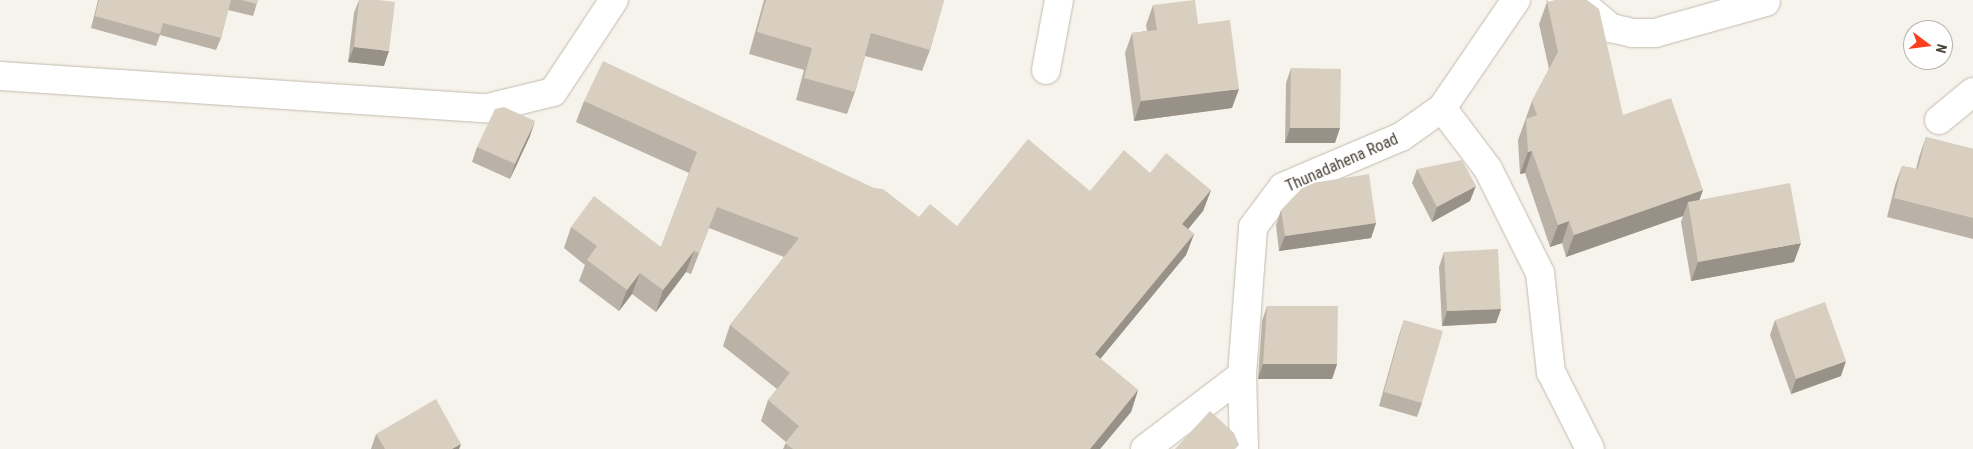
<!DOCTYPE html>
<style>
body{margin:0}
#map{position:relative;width:1973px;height:449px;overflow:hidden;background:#f6f3ec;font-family:"Roboto Condensed",sans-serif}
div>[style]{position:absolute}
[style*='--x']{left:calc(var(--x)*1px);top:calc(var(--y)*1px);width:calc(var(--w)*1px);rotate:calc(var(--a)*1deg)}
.roads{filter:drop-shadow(0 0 1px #c2bbae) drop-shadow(0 0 1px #c2bbae)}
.minor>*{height:28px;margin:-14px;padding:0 14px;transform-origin:14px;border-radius:14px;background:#fff}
.wall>*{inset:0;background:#bab2a6}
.shaded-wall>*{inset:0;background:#979187}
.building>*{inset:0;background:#d8cfc1}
span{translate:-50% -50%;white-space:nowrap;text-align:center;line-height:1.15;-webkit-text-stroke:4px #fff;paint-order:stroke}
.street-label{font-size:16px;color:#4b4439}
.north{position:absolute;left:1903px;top:20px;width:50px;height:50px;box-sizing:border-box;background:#fff;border:1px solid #b7b4b0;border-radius:50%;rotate:105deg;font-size:14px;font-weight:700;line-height:20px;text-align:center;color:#4b4439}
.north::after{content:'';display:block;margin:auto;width:18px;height:22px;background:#fc3f1d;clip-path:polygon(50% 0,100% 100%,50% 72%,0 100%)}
</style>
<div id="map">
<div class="roads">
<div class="minor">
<div style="--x:1562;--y:0;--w:25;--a:16"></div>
<div style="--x:1586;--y:7;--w:33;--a:40"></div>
<div style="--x:1611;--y:28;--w:22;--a:13"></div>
<div style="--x:1632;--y:33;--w:23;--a:0"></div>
<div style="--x:1655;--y:33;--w:115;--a:-15.6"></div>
<div style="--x:1046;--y:70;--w:71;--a:-79.5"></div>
<div style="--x:0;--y:76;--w:489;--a:3.8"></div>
<div style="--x:488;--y:108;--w:67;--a:-13.8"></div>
<div style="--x:553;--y:92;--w:110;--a:-56.5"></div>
<div style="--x:1442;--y:108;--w:76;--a:53"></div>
<div style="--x:1488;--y:169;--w:116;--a:63.4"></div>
<div style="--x:1540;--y:273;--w:100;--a:83.7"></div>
<div style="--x:1551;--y:372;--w:86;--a:63.1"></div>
<div style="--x:1939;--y:120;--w:44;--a:-39.5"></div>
<div style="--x:1145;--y:449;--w:122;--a:-37.3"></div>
<div style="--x:1244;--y:449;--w:74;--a:-91.5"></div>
<div style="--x:1242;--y:375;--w:148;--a:-85.7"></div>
<div style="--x:1253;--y:227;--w:50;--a:-53.1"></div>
<div style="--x:1283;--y:187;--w:128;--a:-23"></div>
<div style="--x:1401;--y:137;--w:50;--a:-35.3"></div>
<div style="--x:1442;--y:108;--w:131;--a:-55.6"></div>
</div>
</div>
<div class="wall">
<div style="clip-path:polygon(98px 0,258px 0,253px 16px,228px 10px,221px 38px,216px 50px,160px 35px,156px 46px,91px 28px)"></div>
<div style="clip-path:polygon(359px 0,378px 0,384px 66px,348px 62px,354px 13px)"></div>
<div style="clip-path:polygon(764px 0,944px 0,930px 50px,922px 71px,865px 56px,855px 92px,847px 114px,796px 100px,804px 70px,749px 54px)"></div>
<div style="clip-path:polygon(1547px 2px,1623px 115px,1703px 190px,1699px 200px,1794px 262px,1691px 281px,1681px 222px,1683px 216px,1566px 257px,1562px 243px,1550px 247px,1525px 173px,1520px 174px,1518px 140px,1532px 101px,1549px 69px,1539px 24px)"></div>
<div style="clip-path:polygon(1153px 5px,1198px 24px,1232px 108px,1134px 121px,1125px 53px,1132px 33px,1147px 31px,1146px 25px)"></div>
<div style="clip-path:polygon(1291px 68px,1335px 143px,1285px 143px,1286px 83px)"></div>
<div style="clip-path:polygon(584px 101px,919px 217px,957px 226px,1090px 191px,1150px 173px,1211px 190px,1203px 211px,1188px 229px,1194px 234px,1186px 255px,1100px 359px,1138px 390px,1131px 412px,1100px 449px,783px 449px,786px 442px,761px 421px,768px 400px,777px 389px,723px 346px,730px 325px,784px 257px,709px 228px,691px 274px,686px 272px,656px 312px,632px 294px,619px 311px,579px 281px,585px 265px,564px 248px,571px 227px,661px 247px,689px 173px,576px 122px)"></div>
<div style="clip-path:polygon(530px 136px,510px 179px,472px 162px,477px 147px)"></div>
<div style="clip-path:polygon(1926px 137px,1973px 149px,1973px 239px,1887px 217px,1895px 185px,1902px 166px,1916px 169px,1919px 157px)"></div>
<div style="clip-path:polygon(1417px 169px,1470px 201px,1432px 222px,1412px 183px)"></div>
<div style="clip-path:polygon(1281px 210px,1376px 223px,1371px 238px,1279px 251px,1276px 225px)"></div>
<div style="clip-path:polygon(1444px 252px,1501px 309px,1496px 323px,1442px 326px,1439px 267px)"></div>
<div style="clip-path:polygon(1267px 306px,1337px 364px,1332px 379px,1258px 379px,1262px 321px)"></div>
<div style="clip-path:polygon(1404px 320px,1422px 403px,1417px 417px,1379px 406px,1399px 335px)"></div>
<div style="clip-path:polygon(1775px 320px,1841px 376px,1791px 394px,1770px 335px)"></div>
<div style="clip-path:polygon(376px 434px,461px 444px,459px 449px,371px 449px)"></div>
</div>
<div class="shaded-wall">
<div style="clip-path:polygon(354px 47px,389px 51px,384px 66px,348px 62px)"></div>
<div style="clip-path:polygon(1239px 89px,1232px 108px,1134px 121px,1141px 101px)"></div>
<div style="clip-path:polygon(535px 121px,530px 136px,510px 179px,515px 164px)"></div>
<div style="clip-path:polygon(1290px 128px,1340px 128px,1335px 143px,1285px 143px)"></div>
<div style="clip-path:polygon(1532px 151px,1525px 173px,1520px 174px,1528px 152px)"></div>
<div style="clip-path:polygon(1476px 186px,1470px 201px,1432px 222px,1437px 207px)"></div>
<div style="clip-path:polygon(1211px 190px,1203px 211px,1175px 245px,1182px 224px)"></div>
<div style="clip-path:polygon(1703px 190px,1695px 212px,1688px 202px,1683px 216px,1566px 257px,1574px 235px)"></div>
<div style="clip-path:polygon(1569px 221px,1562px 243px,1550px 247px,1558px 225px)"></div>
<div style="clip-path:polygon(1376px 223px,1371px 238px,1279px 251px,1285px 236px)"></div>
<div style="clip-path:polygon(1194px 234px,1186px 255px,1087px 375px,1095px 354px)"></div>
<div style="clip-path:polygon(1801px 243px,1794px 262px,1691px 281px,1698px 262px)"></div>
<div style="clip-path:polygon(694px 251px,686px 272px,656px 312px,663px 290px)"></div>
<div style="clip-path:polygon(640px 273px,632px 294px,619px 311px,627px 290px)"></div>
<div style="clip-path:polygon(1501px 309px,1496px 323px,1442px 326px,1447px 311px)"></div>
<div style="clip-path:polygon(1846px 361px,1841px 376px,1791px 394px,1796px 379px)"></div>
<div style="clip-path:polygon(1263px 364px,1337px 364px,1332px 379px,1258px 379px)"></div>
<div style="clip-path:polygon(1138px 390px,1131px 412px,1100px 449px,1090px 449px)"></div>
<div style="clip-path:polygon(461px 444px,459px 449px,452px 449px)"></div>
</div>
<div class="building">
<div style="clip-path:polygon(99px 0,231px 0,221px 38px,163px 23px,160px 34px,95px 16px)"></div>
<div style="clip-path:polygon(241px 0,258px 0,257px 4px)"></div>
<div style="clip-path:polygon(359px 0,378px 0,395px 2px,389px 51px,354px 47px)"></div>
<div style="clip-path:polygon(766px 0,944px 0,930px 50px,871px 33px,855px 92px,804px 78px,812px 48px,757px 32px)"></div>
<div style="clip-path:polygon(1195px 0,1198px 24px,1230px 20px,1239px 89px,1141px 101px,1132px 33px,1157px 30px,1153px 5px)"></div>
<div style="clip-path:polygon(1555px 0,1587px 0,1599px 9px,1623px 115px,1671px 98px,1703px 190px,1574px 235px,1569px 221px,1558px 225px,1532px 151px,1528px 152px,1526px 119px,1537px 115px,1532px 101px,1558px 52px,1547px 2px)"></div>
<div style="clip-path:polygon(603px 61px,874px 188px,883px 189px,919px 217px,930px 204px,957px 226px,1028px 139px,1090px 191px,1124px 150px,1150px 173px,1166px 153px,1211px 190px,1182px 224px,1194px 234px,1095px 354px,1138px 390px,1090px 449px,793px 449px,785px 443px,799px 426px,768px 400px,790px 373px,730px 325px,799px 238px,717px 207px,699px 253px,694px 251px,663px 290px,640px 273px,627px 290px,587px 260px,597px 246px,571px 227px,594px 196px,661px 247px,697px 152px,584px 101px)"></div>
<div style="clip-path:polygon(1291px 68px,1341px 69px,1340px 128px,1290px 128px)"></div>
<div style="clip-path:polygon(504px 107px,535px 121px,515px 164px,477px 147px,495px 109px)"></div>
<div style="clip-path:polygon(1926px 137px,1973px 149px,1973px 218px,1894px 198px,1902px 166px,1918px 169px)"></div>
<div style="clip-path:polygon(1462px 160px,1476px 186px,1437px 207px,1417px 169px)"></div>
<div style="clip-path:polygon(1369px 174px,1376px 223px,1285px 236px,1281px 210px,1306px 184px)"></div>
<div style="clip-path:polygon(1790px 183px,1801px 243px,1698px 262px,1688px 202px)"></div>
<div style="clip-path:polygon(1498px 249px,1501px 309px,1447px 311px,1444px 252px)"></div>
<div style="clip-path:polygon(1825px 302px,1846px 361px,1796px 379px,1775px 320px)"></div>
<div style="clip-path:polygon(1267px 306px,1338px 306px,1337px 364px,1263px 364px)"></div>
<div style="clip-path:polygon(1404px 320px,1443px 331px,1422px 403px,1384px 392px)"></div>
<div style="clip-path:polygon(436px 399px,461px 444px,452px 449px,385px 449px,376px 434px)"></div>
<div style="clip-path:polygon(1210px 411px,1234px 433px,1239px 445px,1235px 449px,1175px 449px)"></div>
</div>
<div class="street-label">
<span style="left:1342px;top:163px;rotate:-24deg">Thunadahena Road</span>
</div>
<div class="north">N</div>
</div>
